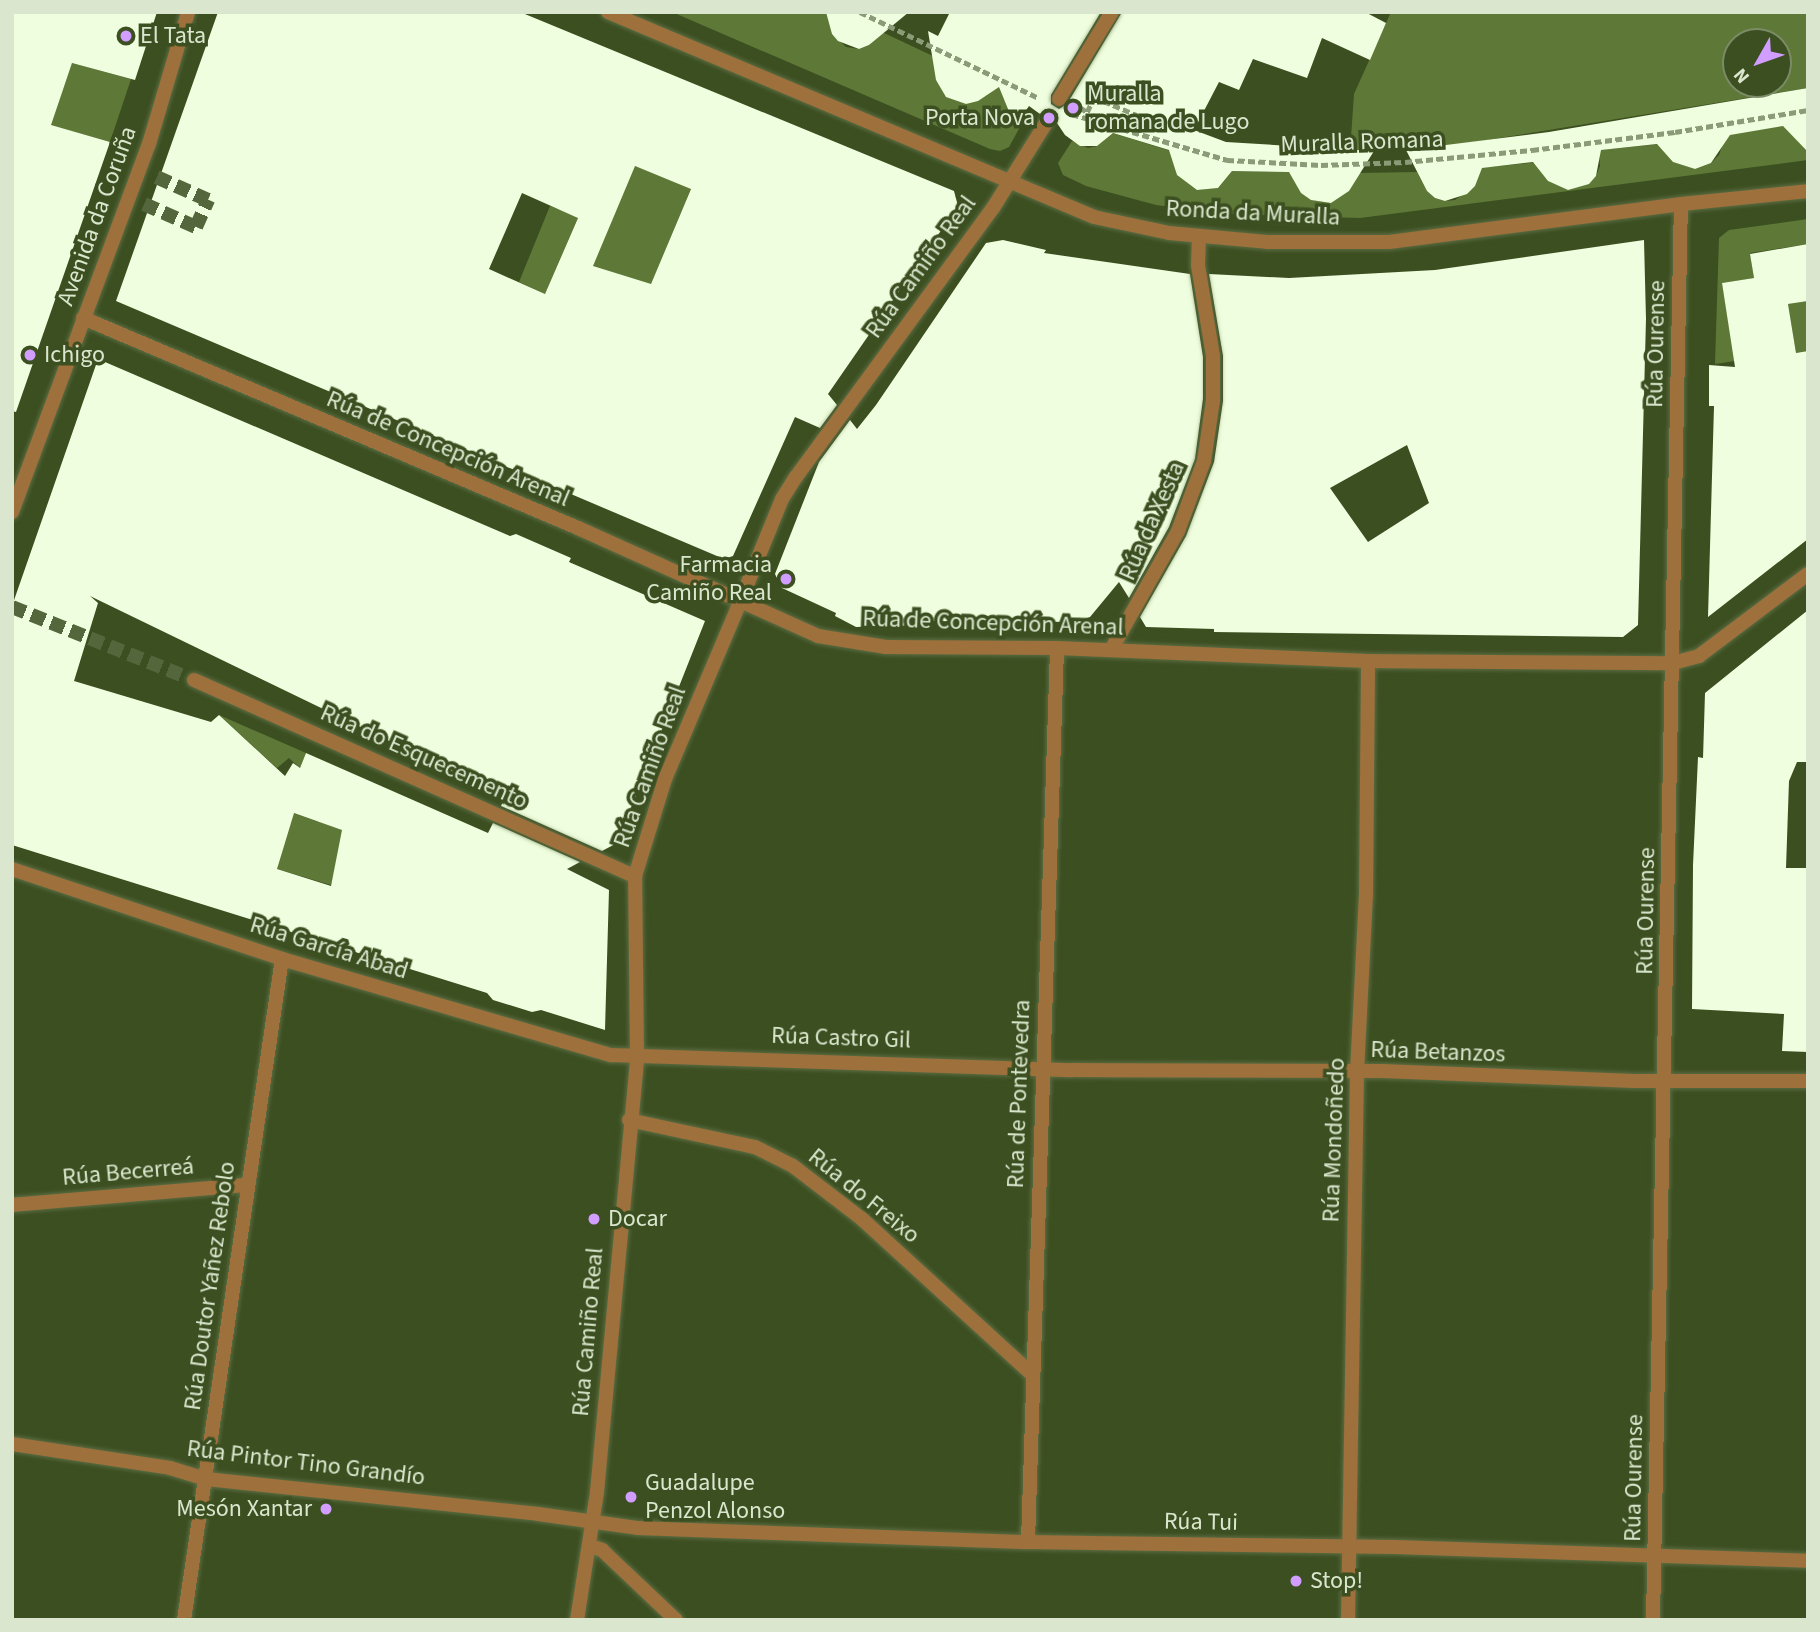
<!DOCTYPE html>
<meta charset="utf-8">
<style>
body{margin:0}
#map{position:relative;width:1820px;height:1632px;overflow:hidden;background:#3c4f21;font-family:"Source Sans 3",sans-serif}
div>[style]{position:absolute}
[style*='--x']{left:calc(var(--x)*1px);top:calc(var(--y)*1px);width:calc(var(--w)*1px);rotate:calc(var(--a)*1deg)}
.green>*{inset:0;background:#5e7937}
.building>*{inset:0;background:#effede}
.pedestrian-tunnel>*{height:14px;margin-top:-7px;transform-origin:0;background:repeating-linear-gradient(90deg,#54663b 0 14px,transparent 0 21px)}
.path>*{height:4.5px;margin-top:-2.25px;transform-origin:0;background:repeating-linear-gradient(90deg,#8b9a77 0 7px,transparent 0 10.5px)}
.roads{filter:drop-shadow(0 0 2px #5c6d43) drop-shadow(0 0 2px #5c6d43)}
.pedestrian>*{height:14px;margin:-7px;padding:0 7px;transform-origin:7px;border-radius:7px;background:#9e703c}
.minor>*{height:14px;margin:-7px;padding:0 7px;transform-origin:7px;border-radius:7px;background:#9e703c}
.tertiary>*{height:14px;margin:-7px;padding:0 7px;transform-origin:7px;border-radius:7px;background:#9e703c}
.dots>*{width:19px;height:19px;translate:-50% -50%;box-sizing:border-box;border:4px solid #3c4f21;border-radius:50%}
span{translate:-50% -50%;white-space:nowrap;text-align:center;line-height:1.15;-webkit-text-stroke:7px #3c4f21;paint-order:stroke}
.poi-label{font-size:24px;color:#dae6cd}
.left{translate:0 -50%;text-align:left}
.right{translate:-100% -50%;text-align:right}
.street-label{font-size:24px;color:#dae6cd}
.frame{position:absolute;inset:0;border:14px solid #dae6cd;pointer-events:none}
.north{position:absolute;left:1722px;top:28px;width:70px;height:70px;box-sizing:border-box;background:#3c4f21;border:2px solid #7b8b66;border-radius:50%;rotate:230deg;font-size:19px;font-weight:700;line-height:28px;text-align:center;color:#dae6cd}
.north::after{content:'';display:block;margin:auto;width:24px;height:32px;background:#d19dfe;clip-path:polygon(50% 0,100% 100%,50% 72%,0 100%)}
</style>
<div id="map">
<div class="green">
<div style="clip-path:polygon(672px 12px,827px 12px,830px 13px,832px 34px,846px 47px,859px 49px,869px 45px,882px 32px,937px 58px,936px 80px,947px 97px,966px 104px,987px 95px,995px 85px,1010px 91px,1008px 108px,1021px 125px,1009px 147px,1000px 151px,990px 149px)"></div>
<div style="clip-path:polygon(evenodd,1391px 12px,1808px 12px,1808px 88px,1425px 150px,1350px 152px,1354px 94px,1391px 12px,1736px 42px,1778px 42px,1778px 84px,1736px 84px,1736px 42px)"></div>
<div style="clip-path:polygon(72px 63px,131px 79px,110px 142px,35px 121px,64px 86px)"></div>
<div style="clip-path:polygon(1786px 125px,1790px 133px,1808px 148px,1808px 160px,1360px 218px,1228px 214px,1156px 205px,1086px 186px,1063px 175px,1058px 163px,1072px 141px,1088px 148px,1097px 146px,1109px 132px,1174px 152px,1177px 175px,1197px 190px,1218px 188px,1232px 171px,1293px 172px,1301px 193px,1312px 200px,1331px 203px,1349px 191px,1357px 173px,1417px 172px,1427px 191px,1435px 198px,1445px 201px,1455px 200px,1475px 186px,1479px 168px,1539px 162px,1548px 181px,1568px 190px,1589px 183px,1596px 176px,1600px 166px,1599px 150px,1661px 144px,1673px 162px,1695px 169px,1711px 163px,1719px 155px,1726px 135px)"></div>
<div style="clip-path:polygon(605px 154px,665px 178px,700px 167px,651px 284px,575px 307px,621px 197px,592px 185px,545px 294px,519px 282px,550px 206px,566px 212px)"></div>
<div style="clip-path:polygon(1808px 219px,1808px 244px,1750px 253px,1754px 278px,1722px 283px,1735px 361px,1715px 364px,1719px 238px,1729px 230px)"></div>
<div style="clip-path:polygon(1808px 301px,1808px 351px,1796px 353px,1788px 304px)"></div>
<div style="clip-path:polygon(219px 715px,306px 753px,300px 768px,289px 758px,277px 768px)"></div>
<div style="clip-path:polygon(285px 810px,316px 821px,348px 823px,331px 885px,277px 869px)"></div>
</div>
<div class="building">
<div style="clip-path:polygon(12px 12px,157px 12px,135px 80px,72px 63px,51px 125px,110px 142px,16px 412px,12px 411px)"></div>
<div style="clip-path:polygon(evenodd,218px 12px,520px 12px,954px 191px,958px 206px,828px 394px,837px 405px,820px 428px,795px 417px,733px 556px,724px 559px,116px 301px,218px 12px,635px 166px,691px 189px,651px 284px,593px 266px,635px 166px,218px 12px,522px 193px,578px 218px,545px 294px,489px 269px,522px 193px)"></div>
<div style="clip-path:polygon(826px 12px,909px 12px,869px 45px,859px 49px,838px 41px,832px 34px)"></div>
<div style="clip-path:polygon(950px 12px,1101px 12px,1051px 95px,1051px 104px,1059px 109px,1067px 104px,1122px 12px,1365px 12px,1386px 23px,1370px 60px,1322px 38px,1307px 78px,1253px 59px,1239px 90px,1219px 82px,1194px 130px,1226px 142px,1374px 151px,1349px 191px,1331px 203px,1311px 200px,1301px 193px,1289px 172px,1232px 171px,1218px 188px,1197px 190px,1177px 175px,1169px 150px,1113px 133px,1097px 146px,1080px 146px,1065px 135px,1057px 123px,1058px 114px,1053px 110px,1045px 109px,1040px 114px,1029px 106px,1015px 126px,999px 87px,978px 101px,966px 104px,946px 97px,936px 80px,928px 31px,938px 36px)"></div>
<div style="clip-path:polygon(1808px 88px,1808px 152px,1783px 126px,1730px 135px,1711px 163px,1695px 169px,1673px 162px,1657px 144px,1601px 150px,1596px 176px,1589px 184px,1568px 190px,1548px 181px,1533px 162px,1482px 168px,1475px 186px,1467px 194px,1445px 201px,1435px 198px,1427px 191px,1406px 150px,1549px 132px)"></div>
<div style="clip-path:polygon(1003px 240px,1046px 250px,1044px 253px,1190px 274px,1203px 357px,1203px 399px,1195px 459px,1169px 527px,1129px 598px,1119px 582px,1090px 617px,1075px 622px,924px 621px,924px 625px,856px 627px,835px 616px,836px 613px,782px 588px,775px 574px,819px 462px,850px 420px,857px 429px,876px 405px,986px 243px)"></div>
<div style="clip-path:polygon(evenodd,1644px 240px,1646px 319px,1638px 625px,1623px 637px,1214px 632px,1214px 629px,1146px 627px,1140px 617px,1186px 536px,1214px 462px,1223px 401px,1223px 356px,1209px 274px,1289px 278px,1435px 270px,1644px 240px,1407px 445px,1429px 503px,1368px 542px,1330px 488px,1407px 445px)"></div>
<div style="clip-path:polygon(1808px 244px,1808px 301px,1788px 304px,1796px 353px,1808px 351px,1808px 539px,1708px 617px,1714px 406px,1709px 406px,1709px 365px,1735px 367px,1722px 283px,1754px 278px,1750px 254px)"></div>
<div style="clip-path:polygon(evenodd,98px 359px,510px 536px,516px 534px,571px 558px,569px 562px,705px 621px,617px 843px,602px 851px,501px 806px,505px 797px,90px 596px,98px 603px,74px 681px,211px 722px,219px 715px,285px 776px,293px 763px,300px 768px,306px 753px,488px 833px,493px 823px,580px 862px,567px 869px,609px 890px,605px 1030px,541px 1010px,532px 1012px,493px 1000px,487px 993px,12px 845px,12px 606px,98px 359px,294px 813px,342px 830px,331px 886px,277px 869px,294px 813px)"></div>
<div style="clip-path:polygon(1808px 610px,1808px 762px,1797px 762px,1789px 781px,1786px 868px,1808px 868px,1808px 1052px,1782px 1051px,1784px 1014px,1692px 1009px,1693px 865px,1698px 757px,1703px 758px,1705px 693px)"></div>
</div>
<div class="pedestrian-tunnel">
<div style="--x:144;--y:204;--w:57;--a:23.9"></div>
<div style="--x:196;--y:227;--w:30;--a:-66"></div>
<div style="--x:208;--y:200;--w:59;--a:-156"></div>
<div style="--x:12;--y:607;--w:185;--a:21.9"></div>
</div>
<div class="path">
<div style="--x:860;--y:12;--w:199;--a:25.7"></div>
<div style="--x:1080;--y:107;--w:9;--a:36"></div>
<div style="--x:1087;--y:112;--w:17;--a:-65"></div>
<div style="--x:1094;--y:97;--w:49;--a:22.9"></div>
<div style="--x:1139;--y:116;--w:17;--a:107"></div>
<div style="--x:1072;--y:114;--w:162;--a:16.5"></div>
<div style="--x:1227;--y:160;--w:94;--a:3"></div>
<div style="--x:1321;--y:165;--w:84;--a:-2"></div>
<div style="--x:1405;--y:162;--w:128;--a:-5.4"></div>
<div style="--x:1532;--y:150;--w:144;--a:-7.2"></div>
<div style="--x:1675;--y:132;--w:135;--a:-9.4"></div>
</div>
<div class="roads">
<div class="pedestrian">
<div style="--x:1059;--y:99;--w:102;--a:-58.7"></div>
<div style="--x:740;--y:602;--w:111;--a:-67.8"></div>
<div style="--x:782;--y:499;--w:26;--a:-58"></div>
<div style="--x:796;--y:477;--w:333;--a:-53.8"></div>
<div style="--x:993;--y:208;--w:106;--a:-58.1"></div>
<div style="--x:1111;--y:650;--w:137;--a:-60.6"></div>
<div style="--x:1178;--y:531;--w:75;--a:-69.6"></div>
<div style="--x:1204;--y:461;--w:62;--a:-81.6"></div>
<div style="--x:1213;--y:400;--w:44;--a:-90"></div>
<div style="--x:1213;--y:356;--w:92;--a:-99.4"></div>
<div style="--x:1198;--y:265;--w:28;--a:-88"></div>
<div style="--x:194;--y:680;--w:483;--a:24"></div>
</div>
<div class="minor">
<div style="--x:83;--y:318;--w:538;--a:22.99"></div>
<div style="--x:578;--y:528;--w:263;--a:24.2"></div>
<div style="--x:818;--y:636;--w:69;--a:9.2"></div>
<div style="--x:886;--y:647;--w:171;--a:0.3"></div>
<div style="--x:1057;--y:648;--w:311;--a:2.4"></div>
<div style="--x:1368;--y:661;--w:305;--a:0.4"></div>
<div style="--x:1673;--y:663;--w:27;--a:-15"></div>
<div style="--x:1699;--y:656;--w:136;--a:-37"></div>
<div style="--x:12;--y:869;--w:285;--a:18.4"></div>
<div style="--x:282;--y:959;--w:343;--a:16.3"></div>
<div style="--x:611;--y:1055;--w:461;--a:1.9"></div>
<div style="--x:1072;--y:1070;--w:310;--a:0.2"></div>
<div style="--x:1382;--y:1071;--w:252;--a:2.3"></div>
<div style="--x:1634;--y:1081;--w:174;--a:0"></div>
<div style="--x:629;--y:1120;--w:129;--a:12.1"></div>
<div style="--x:755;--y:1147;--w:42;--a:26.6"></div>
<div style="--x:793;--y:1166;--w:87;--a:37.5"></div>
<div style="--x:862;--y:1219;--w:231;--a:42.4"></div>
<div style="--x:12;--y:1205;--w:236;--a:-4.9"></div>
<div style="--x:12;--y:1444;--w:160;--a:8.6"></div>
<div style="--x:170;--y:1468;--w:38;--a:17"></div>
<div style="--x:206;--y:1479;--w:334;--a:6"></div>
<div style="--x:538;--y:1514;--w:100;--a:8"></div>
<div style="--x:637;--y:1528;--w:391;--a:2.1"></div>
<div style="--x:1028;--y:1542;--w:367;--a:0.8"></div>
<div style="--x:1395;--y:1547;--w:413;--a:1.9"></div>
<div style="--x:1028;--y:1542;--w:894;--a:-88.14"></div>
<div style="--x:590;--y:1546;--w:13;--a:18"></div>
<div style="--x:602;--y:1550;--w:102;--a:43.4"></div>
<div style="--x:184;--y:1620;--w:668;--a:-81.57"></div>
<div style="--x:577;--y:1620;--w:130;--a:-81.1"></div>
<div style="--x:597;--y:1492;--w:437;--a:-84.7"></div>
<div style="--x:637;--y:1057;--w:181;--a:-90.6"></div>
<div style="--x:635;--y:876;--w:102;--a:-72.8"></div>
<div style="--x:665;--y:779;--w:192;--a:-67"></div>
<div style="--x:1348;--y:1620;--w:548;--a:-89.06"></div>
<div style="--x:1357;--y:1072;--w:176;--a:-87.1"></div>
<div style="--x:1366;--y:896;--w:235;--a:-89.5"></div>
<div style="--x:1653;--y:1620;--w:1416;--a:-88.87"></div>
</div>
<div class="tertiary">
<div style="--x:608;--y:12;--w:527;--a:22.87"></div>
<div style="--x:1094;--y:217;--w:77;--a:12"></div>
<div style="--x:1169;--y:233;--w:98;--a:5.2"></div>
<div style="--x:1267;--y:242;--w:122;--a:0"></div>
<div style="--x:1389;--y:242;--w:294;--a:-7.4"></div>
<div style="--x:1681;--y:204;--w:128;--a:-5.8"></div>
<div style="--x:12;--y:512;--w:393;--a:-69.6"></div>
<div style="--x:149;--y:144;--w:138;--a:-73.5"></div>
</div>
</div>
<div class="dots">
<div style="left:126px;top:36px;background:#d19dfe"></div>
<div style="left:1073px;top:108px;background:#d19dfe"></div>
<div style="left:1049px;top:118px;background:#d19dfe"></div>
<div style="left:30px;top:355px;background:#d19dfe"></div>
<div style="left:786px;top:579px;background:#d19dfe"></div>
<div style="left:594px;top:1219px;background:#d19dfe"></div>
<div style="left:631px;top:1497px;background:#d19dfe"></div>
<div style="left:326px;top:1509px;background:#d19dfe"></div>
<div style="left:1296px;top:1581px;background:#d19dfe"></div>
</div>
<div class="poi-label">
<span class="left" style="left:140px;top:36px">El Tata</span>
<span class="left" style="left:1087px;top:108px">Muralla<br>romana de Lugo</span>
<span class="right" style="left:1035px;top:118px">Porta Nova</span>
<span class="left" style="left:44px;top:355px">Ichigo</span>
<span class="right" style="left:772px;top:579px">Farmacia<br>Camiño Real</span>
<span class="left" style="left:608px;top:1219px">Docar</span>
<span class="left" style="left:645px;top:1497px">Guadalupe<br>Penzol Alonso</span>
<span class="right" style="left:312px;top:1509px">Mesón Xantar</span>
<span class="left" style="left:1310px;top:1581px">Stop!</span>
</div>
<div class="street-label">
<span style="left:1362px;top:142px;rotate:-2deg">Muralla Romana</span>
<span style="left:1253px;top:213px;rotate:3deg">Ronda da Muralla</span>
<span style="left:97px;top:216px;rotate:-70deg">Avenida da Coruña</span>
<span style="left:921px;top:267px;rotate:-54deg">Rúa Camiño Real</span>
<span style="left:1656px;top:344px;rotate:-89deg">Rúa Ourense</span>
<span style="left:448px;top:449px;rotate:23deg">Rúa de Concepción Arenal</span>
<span style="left:1152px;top:521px;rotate:-66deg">Rúa da Xesta</span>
<span style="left:993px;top:623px;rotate:2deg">Rúa de Concepción Arenal</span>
<span style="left:424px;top:757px;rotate:24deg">Rúa do Esquecemento</span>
<span style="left:650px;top:767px;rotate:-70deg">Rúa Camiño Real</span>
<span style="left:1646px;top:911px;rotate:-89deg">Rúa Ourense</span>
<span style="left:329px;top:948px;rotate:17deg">Rúa García Abad</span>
<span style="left:841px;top:1038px;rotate:2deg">Rúa Castro Gil</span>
<span style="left:1438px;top:1052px;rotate:2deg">Rúa Betanzos</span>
<span style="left:1019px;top:1094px;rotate:-88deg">Rúa de Pontevedra</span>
<span style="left:1334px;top:1140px;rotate:-88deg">Rúa Mondoñedo</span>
<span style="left:128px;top:1172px;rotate:-5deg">Rúa Becerreá</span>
<span style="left:864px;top:1196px;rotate:39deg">Rúa do Freixo</span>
<span style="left:210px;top:1286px;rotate:-82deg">Rúa Doutor Yañez Rebolo</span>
<span style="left:588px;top:1332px;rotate:-85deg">Rúa Camiño Real</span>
<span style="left:306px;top:1463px;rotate:7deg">Rúa Pintor Tino Grandío</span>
<span style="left:1634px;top:1478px;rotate:-89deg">Rúa Ourense</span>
<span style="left:1201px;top:1522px;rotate:1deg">Rúa Tui</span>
</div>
<div class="frame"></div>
<div class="north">N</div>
</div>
